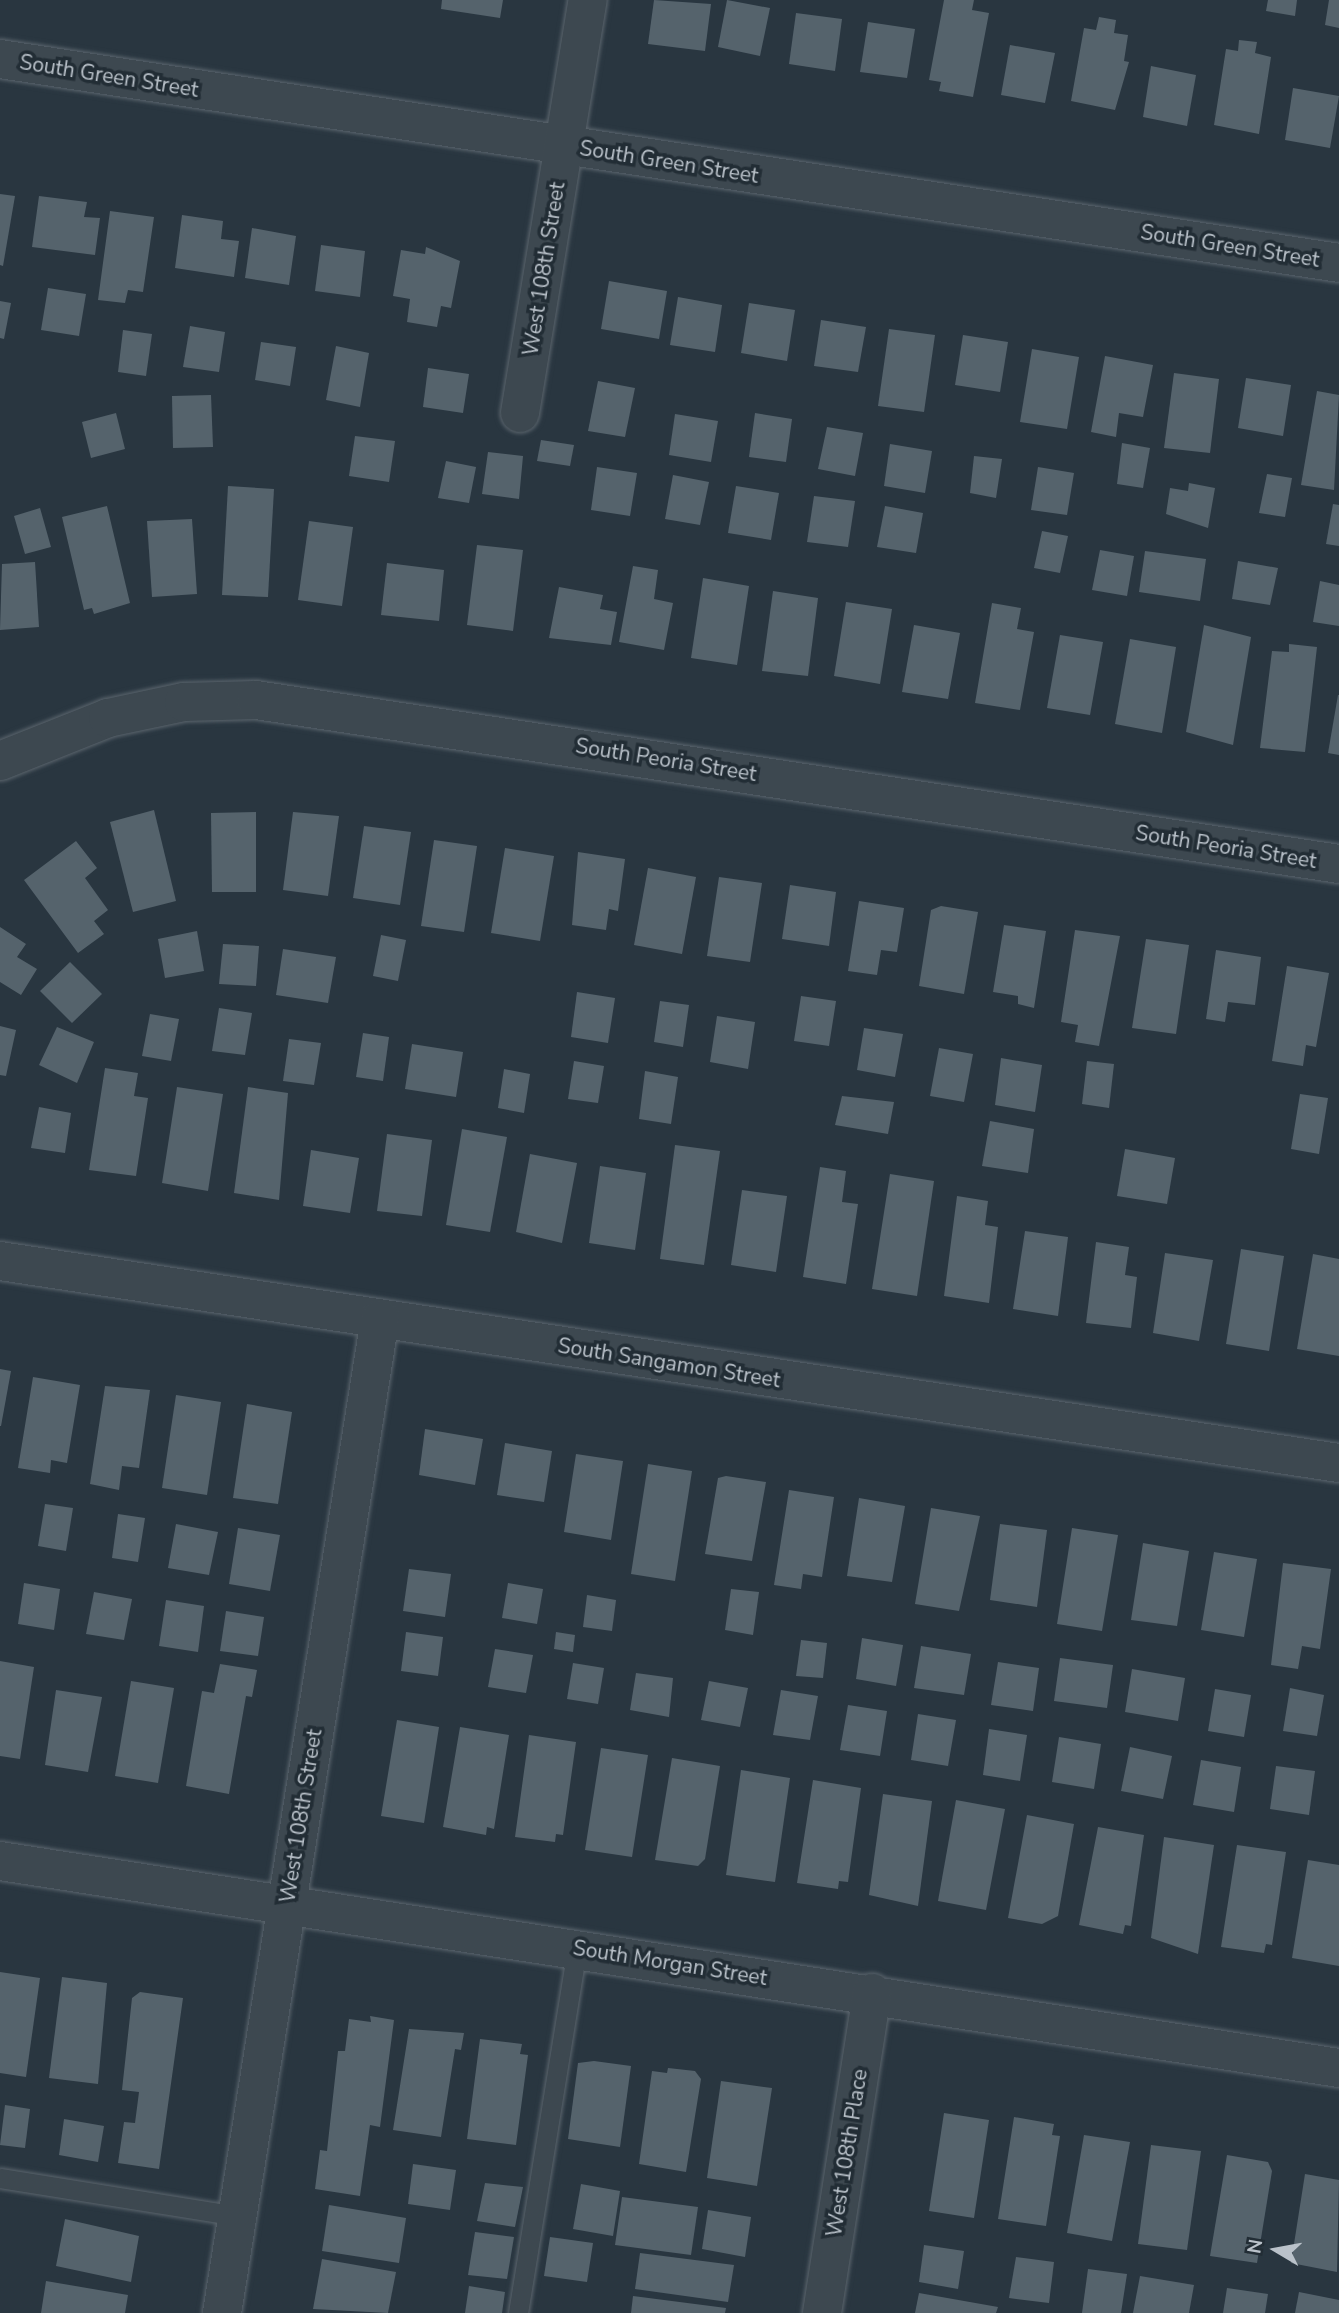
<!DOCTYPE html>
<style>
body{margin:0}
#map{position:relative;width:1339px;height:2313px;overflow:hidden;background:#293640;font-family:"Nunito Sans",sans-serif}
div>[style]{position:absolute}
[style*='--x']{left:calc(var(--x)*1px);top:calc(var(--y)*1px);width:calc(var(--w)*1px);rotate:calc(var(--a)*1deg)}
.building>*{inset:0;background:#55636c}
.roads{filter:drop-shadow(0 0 2px #5b656d) drop-shadow(0 0 2px #5b656d)}
.service>*{height:19px;margin:-9.5px;padding:0 9.5px;transform-origin:9.5px;border-radius:9.5px;background:#3d4850}
.minor>*{height:38px;margin:-19px;padding:0 19px;transform-origin:19px;border-radius:19px;background:#3d4850}
span{translate:-50% -50%;white-space:nowrap;text-align:center;line-height:1.15;-webkit-text-stroke:7px #222d35;paint-order:stroke}
.street-label{font-size:21px;color:#bac2ca}
.north{position:absolute;left:1241px;top:2215px;width:70px;height:70px;-webkit-text-stroke:5px #222d35;paint-order:stroke;rotate:280deg;font-size:19px;font-weight:700;line-height:28px;text-align:center;color:#bac2ca}
.north::after{content:'';display:block;margin:auto;width:24px;height:32px;background:#bac2ca;clip-path:polygon(50% 0,100% 100%,50% 72%,0 100%)}
</style>
<div id="map">
<div class="building">
<div style="clip-path:polygon(442px 0,503px 0,500px 18px,441px 9px)"></div>
<div style="clip-path:polygon(654px 0,711px 4px,705px 51px,648px 44px)"></div>
<div style="clip-path:polygon(727px 0,770px 8px,760px 56px,718px 47px)"></div>
<div style="clip-path:polygon(944px 0,974px 0,972px 10px,989px 13px,973px 97px,939px 91px,941px 82px,929px 80px)"></div>
<div style="clip-path:polygon(1268px 0,1297px 0,1295px 16px,1266px 11px)"></div>
<div style="clip-path:polygon(1329px 0,1339px 0,1339px 28px,1325px 25px)"></div>
<div style="clip-path:polygon(796px 13px,842px 19px,835px 71px,789px 64px)"></div>
<div style="clip-path:polygon(1099px 17px,1116px 20px,1114px 33px,1128px 35px,1124px 61px,1129px 62px,1115px 110px,1071px 101px,1084px 28px,1096px 30px)"></div>
<div style="clip-path:polygon(868px 22px,915px 29px,907px 78px,860px 72px)"></div>
<div style="clip-path:polygon(1239px 40px,1257px 42px,1255px 53px,1271px 57px,1259px 134px,1214px 125px,1226px 49px,1238px 51px)"></div>
<div style="clip-path:polygon(1010px 45px,1055px 53px,1045px 103px,1001px 95px)"></div>
<div style="clip-path:polygon(1151px 66px,1196px 75px,1187px 126px,1143px 117px)"></div>
<div style="clip-path:polygon(1293px 88px,1339px 96px,1330px 148px,1285px 140px)"></div>
<div style="clip-path:polygon(0 194px,15px 196px,3px 266px,0 265px)"></div>
<div style="clip-path:polygon(39px 196px,87px 202px,84px 217px,100px 218px,95px 255px,32px 247px)"></div>
<div style="clip-path:polygon(110px 211px,154px 217px,143px 292px,128px 290px,125px 303px,98px 300px)"></div>
<div style="clip-path:polygon(182px 215px,223px 221px,221px 239px,239px 241px,234px 277px,175px 268px)"></div>
<div style="clip-path:polygon(252px 228px,296px 236px,289px 285px,245px 278px)"></div>
<div style="clip-path:polygon(321px 245px,365px 251px,360px 297px,315px 291px)"></div>
<div style="clip-path:polygon(426px 247px,460px 261px,451px 308px,441px 306px,437px 327px,407px 322px,410px 299px,393px 296px,401px 250px,425px 254px)"></div>
<div style="clip-path:polygon(609px 281px,667px 291px,659px 339px,601px 329px)"></div>
<div style="clip-path:polygon(48px 288px,86px 294px,79px 336px,41px 330px)"></div>
<div style="clip-path:polygon(678px 297px,722px 305px,715px 352px,670px 345px)"></div>
<div style="clip-path:polygon(0 301px,11px 303px,4px 339px,0 338px)"></div>
<div style="clip-path:polygon(749px 303px,795px 310px,787px 361px,741px 353px)"></div>
<div style="clip-path:polygon(821px 320px,866px 327px,858px 372px,814px 366px)"></div>
<div style="clip-path:polygon(190px 326px,225px 332px,219px 372px,183px 367px)"></div>
<div style="clip-path:polygon(889px 329px,935px 335px,924px 412px,878px 406px)"></div>
<div style="clip-path:polygon(123px 330px,152px 334px,146px 376px,118px 372px)"></div>
<div style="clip-path:polygon(963px 335px,1008px 342px,1000px 392px,955px 385px)"></div>
<div style="clip-path:polygon(261px 342px,296px 347px,290px 386px,255px 380px)"></div>
<div style="clip-path:polygon(336px 346px,369px 353px,360px 407px,326px 400px)"></div>
<div style="clip-path:polygon(1032px 349px,1079px 357px,1067px 429px,1020px 422px)"></div>
<div style="clip-path:polygon(1105px 356px,1153px 365px,1143px 417px,1119px 413px,1116px 437px,1091px 432px)"></div>
<div style="clip-path:polygon(428px 368px,469px 374px,463px 413px,423px 407px)"></div>
<div style="clip-path:polygon(1174px 373px,1219px 379px,1210px 453px,1164px 448px)"></div>
<div style="clip-path:polygon(1246px 378px,1291px 385px,1283px 436px,1238px 428px)"></div>
<div style="clip-path:polygon(598px 381px,635px 388px,625px 437px,588px 431px)"></div>
<div style="clip-path:polygon(1317px 391px,1339px 395px,1334px 490px,1301px 485px)"></div>
<div style="clip-path:polygon(211px 395px,213px 447px,173px 448px,172px 396px)"></div>
<div style="clip-path:polygon(116px 413px,125px 449px,91px 458px,82px 422px)"></div>
<div style="clip-path:polygon(755px 413px,792px 419px,786px 462px,749px 457px)"></div>
<div style="clip-path:polygon(675px 414px,718px 421px,711px 462px,669px 455px)"></div>
<div style="clip-path:polygon(827px 427px,863px 433px,855px 476px,818px 469px)"></div>
<div style="clip-path:polygon(355px 436px,395px 441px,389px 482px,349px 476px)"></div>
<div style="clip-path:polygon(541px 440px,574px 445px,570px 466px,537px 461px)"></div>
<div style="clip-path:polygon(1122px 443px,1150px 448px,1143px 488px,1117px 484px)"></div>
<div style="clip-path:polygon(890px 444px,932px 451px,925px 493px,884px 486px)"></div>
<div style="clip-path:polygon(488px 452px,523px 456px,519px 499px,482px 494px)"></div>
<div style="clip-path:polygon(974px 456px,1002px 459px,996px 498px,970px 493px)"></div>
<div style="clip-path:polygon(446px 461px,476px 467px,469px 503px,438px 498px)"></div>
<div style="clip-path:polygon(597px 467px,637px 473px,630px 516px,591px 510px)"></div>
<div style="clip-path:polygon(1038px 467px,1074px 473px,1067px 515px,1031px 510px)"></div>
<div style="clip-path:polygon(1267px 474px,1292px 478px,1285px 517px,1259px 513px)"></div>
<div style="clip-path:polygon(673px 475px,709px 482px,700px 525px,665px 519px)"></div>
<div style="clip-path:polygon(1189px 483px,1215px 488px,1208px 528px,1166px 514px,1170px 488px,1188px 491px)"></div>
<div style="clip-path:polygon(228px 486px,274px 489px,268px 597px,222px 595px)"></div>
<div style="clip-path:polygon(736px 486px,779px 493px,771px 540px,728px 533px)"></div>
<div style="clip-path:polygon(814px 496px,855px 501px,848px 547px,807px 542px)"></div>
<div style="clip-path:polygon(1333px 504px,1339px 505px,1339px 546px,1326px 544px)"></div>
<div style="clip-path:polygon(107px 506px,130px 603px,94px 614px,92px 608px,84px 610px,62px 517px)"></div>
<div style="clip-path:polygon(885px 506px,923px 513px,916px 553px,877px 547px)"></div>
<div style="clip-path:polygon(40px 508px,51px 547px,25px 554px,14px 516px)"></div>
<div style="clip-path:polygon(192px 519px,197px 594px,152px 597px,147px 521px)"></div>
<div style="clip-path:polygon(309px 521px,353px 527px,342px 606px,298px 600px)"></div>
<div style="clip-path:polygon(1042px 531px,1068px 536px,1060px 573px,1034px 568px)"></div>
<div style="clip-path:polygon(477px 545px,523px 550px,513px 631px,467px 625px)"></div>
<div style="clip-path:polygon(1100px 550px,1134px 556px,1127px 596px,1092px 590px)"></div>
<div style="clip-path:polygon(1145px 551px,1206px 559px,1200px 601px,1139px 592px)"></div>
<div style="clip-path:polygon(1238px 561px,1278px 568px,1270px 605px,1232px 599px)"></div>
<div style="clip-path:polygon(35px 562px,39px 627px,0 630px,2px 564px)"></div>
<div style="clip-path:polygon(387px 563px,444px 570px,439px 621px,381px 615px)"></div>
<div style="clip-path:polygon(633px 566px,658px 570px,654px 599px,673px 603px,664px 650px,619px 642px)"></div>
<div style="clip-path:polygon(703px 578px,749px 586px,737px 665px,691px 658px)"></div>
<div style="clip-path:polygon(1320px 581px,1339px 585px,1339px 626px,1313px 622px)"></div>
<div style="clip-path:polygon(559px 587px,603px 595px,600px 609px,617px 612px,611px 645px,549px 638px)"></div>
<div style="clip-path:polygon(773px 591px,818px 598px,808px 676px,762px 671px)"></div>
<div style="clip-path:polygon(846px 602px,892px 609px,880px 684px,834px 676px)"></div>
<div style="clip-path:polygon(992px 603px,1021px 608px,1017px 629px,1034px 632px,1020px 710px,975px 703px)"></div>
<div style="clip-path:polygon(914px 625px,960px 633px,948px 699px,902px 692px)"></div>
<div style="clip-path:polygon(1204px 625px,1251px 637px,1233px 745px,1186px 732px)"></div>
<div style="clip-path:polygon(1060px 635px,1103px 642px,1090px 715px,1047px 708px)"></div>
<div style="clip-path:polygon(1130px 639px,1176px 647px,1162px 733px,1115px 724px)"></div>
<div style="clip-path:polygon(1289px 644px,1317px 647px,1305px 752px,1260px 748px,1272px 651px,1289px 652px)"></div>
<div style="clip-path:polygon(1338px 695px,1339px 695px,1339px 755px,1328px 753px)"></div>
<div style="clip-path:polygon(154px 810px,176px 901px,133px 912px,110px 822px)"></div>
<div style="clip-path:polygon(256px 812px,256px 892px,212px 892px,211px 813px)"></div>
<div style="clip-path:polygon(293px 812px,339px 816px,328px 896px,283px 890px)"></div>
<div style="clip-path:polygon(364px 826px,411px 832px,400px 905px,353px 898px)"></div>
<div style="clip-path:polygon(434px 840px,477px 846px,464px 932px,421px 926px)"></div>
<div style="clip-path:polygon(76px 841px,97px 868px,85px 878px,108px 910px,94px 921px,104px 934px,78px 953px,24px 880px)"></div>
<div style="clip-path:polygon(505px 848px,554px 856px,540px 941px,491px 933px)"></div>
<div style="clip-path:polygon(578px 852px,625px 859px,618px 911px,609px 909px,606px 930px,572px 925px)"></div>
<div style="clip-path:polygon(648px 868px,696px 877px,682px 954px,634px 945px)"></div>
<div style="clip-path:polygon(719px 877px,762px 883px,750px 962px,707px 956px)"></div>
<div style="clip-path:polygon(790px 885px,836px 892px,829px 946px,782px 939px)"></div>
<div style="clip-path:polygon(859px 901px,904px 908px,897px 952px,881px 950px,877px 975px,848px 971px)"></div>
<div style="clip-path:polygon(941px 906px,978px 912px,964px 994px,919px 986px,931px 910px)"></div>
<div style="clip-path:polygon(1004px 925px,1046px 931px,1034px 1008px,1018px 1004px,1018px 996px,993px 992px)"></div>
<div style="clip-path:polygon(0 927px,26px 944px,17px 957px,37px 969px,21px 995px,0 982px)"></div>
<div style="clip-path:polygon(1075px 930px,1120px 936px,1099px 1046px,1075px 1042px,1078px 1025px,1061px 1022px)"></div>
<div style="clip-path:polygon(197px 931px,204px 971px,165px 978px,158px 939px)"></div>
<div style="clip-path:polygon(381px 935px,406px 940px,398px 981px,373px 976px)"></div>
<div style="clip-path:polygon(1146px 939px,1189px 945px,1176px 1034px,1132px 1028px)"></div>
<div style="clip-path:polygon(223px 944px,259px 946px,256px 986px,219px 984px)"></div>
<div style="clip-path:polygon(283px 949px,336px 957px,328px 1003px,276px 995px)"></div>
<div style="clip-path:polygon(1216px 950px,1261px 957px,1255px 1005px,1228px 1002px,1225px 1022px,1206px 1019px)"></div>
<div style="clip-path:polygon(70px 962px,102px 994px,72px 1023px,40px 991px)"></div>
<div style="clip-path:polygon(1287px 966px,1329px 973px,1316px 1047px,1306px 1045px,1303px 1066px,1272px 1061px)"></div>
<div style="clip-path:polygon(577px 992px,615px 998px,608px 1043px,571px 1037px)"></div>
<div style="clip-path:polygon(801px 996px,836px 1001px,829px 1046px,794px 1041px)"></div>
<div style="clip-path:polygon(660px 1001px,689px 1005px,683px 1047px,654px 1042px)"></div>
<div style="clip-path:polygon(219px 1008px,252px 1013px,245px 1055px,212px 1051px)"></div>
<div style="clip-path:polygon(150px 1014px,179px 1019px,171px 1061px,142px 1056px)"></div>
<div style="clip-path:polygon(717px 1016px,755px 1022px,748px 1069px,710px 1062px)"></div>
<div style="clip-path:polygon(0 1026px,16px 1030px,6px 1076px,0 1075px)"></div>
<div style="clip-path:polygon(57px 1027px,94px 1042px,77px 1083px,39px 1065px)"></div>
<div style="clip-path:polygon(864px 1028px,903px 1034px,895px 1077px,857px 1070px)"></div>
<div style="clip-path:polygon(363px 1033px,389px 1037px,383px 1081px,356px 1077px)"></div>
<div style="clip-path:polygon(289px 1039px,321px 1043px,314px 1085px,283px 1081px)"></div>
<div style="clip-path:polygon(412px 1044px,463px 1052px,456px 1097px,405px 1089px)"></div>
<div style="clip-path:polygon(939px 1048px,973px 1054px,964px 1102px,930px 1096px)"></div>
<div style="clip-path:polygon(1001px 1058px,1042px 1065px,1035px 1112px,995px 1105px)"></div>
<div style="clip-path:polygon(574px 1061px,604px 1066px,598px 1103px,568px 1099px)"></div>
<div style="clip-path:polygon(1087px 1061px,1114px 1064px,1109px 1108px,1082px 1104px)"></div>
<div style="clip-path:polygon(105px 1068px,138px 1073px,134px 1096px,148px 1098px,136px 1176px,89px 1170px)"></div>
<div style="clip-path:polygon(504px 1069px,530px 1074px,524px 1113px,498px 1108px)"></div>
<div style="clip-path:polygon(645px 1071px,678px 1077px,671px 1124px,639px 1119px)"></div>
<div style="clip-path:polygon(177px 1087px,223px 1094px,208px 1191px,162px 1183px)"></div>
<div style="clip-path:polygon(248px 1087px,288px 1093px,279px 1200px,234px 1193px)"></div>
<div style="clip-path:polygon(1300px 1094px,1328px 1098px,1319px 1154px,1291px 1149px)"></div>
<div style="clip-path:polygon(842px 1096px,894px 1102px,888px 1134px,835px 1125px)"></div>
<div style="clip-path:polygon(39px 1107px,71px 1113px,65px 1153px,31px 1148px)"></div>
<div style="clip-path:polygon(990px 1121px,1034px 1129px,1028px 1173px,982px 1166px)"></div>
<div style="clip-path:polygon(462px 1129px,507px 1137px,490px 1232px,446px 1225px)"></div>
<div style="clip-path:polygon(387px 1134px,432px 1140px,422px 1216px,377px 1211px)"></div>
<div style="clip-path:polygon(675px 1145px,720px 1151px,704px 1265px,660px 1259px)"></div>
<div style="clip-path:polygon(1125px 1149px,1175px 1158px,1167px 1204px,1117px 1196px)"></div>
<div style="clip-path:polygon(311px 1150px,359px 1158px,350px 1213px,303px 1206px)"></div>
<div style="clip-path:polygon(530px 1154px,577px 1163px,562px 1243px,516px 1232px)"></div>
<div style="clip-path:polygon(600px 1166px,646px 1173px,635px 1250px,589px 1243px)"></div>
<div style="clip-path:polygon(820px 1167px,846px 1171px,842px 1202px,858px 1204px,846px 1284px,803px 1277px)"></div>
<div style="clip-path:polygon(890px 1174px,934px 1181px,917px 1296px,872px 1289px)"></div>
<div style="clip-path:polygon(742px 1190px,787px 1196px,776px 1272px,731px 1265px)"></div>
<div style="clip-path:polygon(957px 1196px,988px 1201px,985px 1225px,998px 1227px,989px 1303px,944px 1296px)"></div>
<div style="clip-path:polygon(1025px 1231px,1068px 1237px,1058px 1316px,1013px 1309px)"></div>
<div style="clip-path:polygon(1096px 1242px,1129px 1247px,1125px 1275px,1137px 1277px,1131px 1328px,1086px 1323px)"></div>
<div style="clip-path:polygon(1241px 1249px,1284px 1256px,1269px 1351px,1226px 1344px)"></div>
<div style="clip-path:polygon(1165px 1253px,1213px 1260px,1199px 1341px,1153px 1333px)"></div>
<div style="clip-path:polygon(1313px 1254px,1339px 1259px,1339px 1356px,1297px 1349px)"></div>
<div style="clip-path:polygon(0 1369px,11px 1371px,1px 1426px,0 1426px)"></div>
<div style="clip-path:polygon(33px 1377px,80px 1385px,67px 1463px,51px 1460px,50px 1473px,18px 1468px)"></div>
<div style="clip-path:polygon(105px 1386px,150px 1390px,139px 1468px,122px 1466px,119px 1490px,90px 1484px)"></div>
<div style="clip-path:polygon(176px 1395px,221px 1402px,207px 1495px,162px 1488px)"></div>
<div style="clip-path:polygon(247px 1404px,292px 1412px,278px 1504px,233px 1498px)"></div>
<div style="clip-path:polygon(425px 1429px,483px 1439px,475px 1485px,419px 1475px)"></div>
<div style="clip-path:polygon(505px 1443px,552px 1451px,544px 1502px,497px 1495px)"></div>
<div style="clip-path:polygon(576px 1454px,623px 1461px,611px 1540px,564px 1532px)"></div>
<div style="clip-path:polygon(648px 1464px,692px 1471px,675px 1581px,631px 1574px)"></div>
<div style="clip-path:polygon(726px 1476px,766px 1482px,752px 1561px,705px 1554px,718px 1478px)"></div>
<div style="clip-path:polygon(789px 1490px,834px 1497px,822px 1577px,803px 1574px,801px 1589px,774px 1585px)"></div>
<div style="clip-path:polygon(859px 1498px,905px 1506px,892px 1582px,847px 1576px)"></div>
<div style="clip-path:polygon(45px 1504px,73px 1508px,66px 1551px,38px 1546px)"></div>
<div style="clip-path:polygon(931px 1508px,980px 1516px,959px 1611px,915px 1604px)"></div>
<div style="clip-path:polygon(118px 1514px,145px 1518px,138px 1562px,112px 1558px)"></div>
<div style="clip-path:polygon(176px 1524px,218px 1532px,209px 1575px,168px 1568px)"></div>
<div style="clip-path:polygon(1000px 1524px,1047px 1530px,1037px 1607px,990px 1600px)"></div>
<div style="clip-path:polygon(238px 1528px,280px 1535px,270px 1591px,229px 1584px)"></div>
<div style="clip-path:polygon(1072px 1528px,1118px 1535px,1102px 1631px,1057px 1624px)"></div>
<div style="clip-path:polygon(1143px 1543px,1189px 1551px,1177px 1626px,1131px 1620px)"></div>
<div style="clip-path:polygon(1214px 1552px,1257px 1559px,1244px 1637px,1201px 1630px)"></div>
<div style="clip-path:polygon(1283px 1563px,1331px 1569px,1320px 1649px,1302px 1646px,1298px 1669px,1271px 1665px)"></div>
<div style="clip-path:polygon(409px 1569px,451px 1574px,445px 1617px,403px 1611px)"></div>
<div style="clip-path:polygon(24px 1583px,60px 1589px,54px 1630px,18px 1624px)"></div>
<div style="clip-path:polygon(508px 1583px,543px 1589px,537px 1624px,502px 1618px)"></div>
<div style="clip-path:polygon(731px 1589px,759px 1592px,753px 1635px,725px 1630px)"></div>
<div style="clip-path:polygon(94px 1592px,132px 1599px,124px 1640px,86px 1634px)"></div>
<div style="clip-path:polygon(587px 1595px,616px 1600px,612px 1631px,583px 1627px)"></div>
<div style="clip-path:polygon(166px 1600px,204px 1606px,198px 1652px,159px 1646px)"></div>
<div style="clip-path:polygon(226px 1611px,264px 1617px,258px 1656px,220px 1651px)"></div>
<div style="clip-path:polygon(406px 1632px,443px 1637px,438px 1676px,401px 1671px)"></div>
<div style="clip-path:polygon(556px 1632px,575px 1635px,573px 1652px,554px 1649px)"></div>
<div style="clip-path:polygon(862px 1638px,903px 1645px,896px 1686px,856px 1679px)"></div>
<div style="clip-path:polygon(801px 1640px,827px 1643px,823px 1678px,796px 1676px)"></div>
<div style="clip-path:polygon(921px 1646px,971px 1654px,964px 1695px,914px 1688px)"></div>
<div style="clip-path:polygon(495px 1649px,533px 1655px,526px 1693px,488px 1687px)"></div>
<div style="clip-path:polygon(1060px 1658px,1113px 1665px,1107px 1708px,1054px 1701px)"></div>
<div style="clip-path:polygon(0 1661px,34px 1667px,20px 1759px,0 1756px)"></div>
<div style="clip-path:polygon(998px 1662px,1039px 1668px,1033px 1711px,991px 1705px)"></div>
<div style="clip-path:polygon(573px 1663px,604px 1668px,598px 1704px,567px 1699px)"></div>
<div style="clip-path:polygon(220px 1664px,257px 1670px,252px 1697px,246px 1696px,229px 1794px,186px 1786px,202px 1691px,214px 1693px)"></div>
<div style="clip-path:polygon(1132px 1669px,1185px 1678px,1178px 1721px,1125px 1712px)"></div>
<div style="clip-path:polygon(636px 1673px,673px 1678px,669px 1717px,630px 1710px)"></div>
<div style="clip-path:polygon(131px 1681px,174px 1688px,158px 1783px,115px 1776px)"></div>
<div style="clip-path:polygon(709px 1681px,748px 1688px,740px 1727px,701px 1720px)"></div>
<div style="clip-path:polygon(1290px 1688px,1324px 1695px,1317px 1736px,1283px 1731px)"></div>
<div style="clip-path:polygon(1215px 1689px,1251px 1695px,1244px 1737px,1208px 1731px)"></div>
<div style="clip-path:polygon(56px 1690px,102px 1697px,88px 1772px,45px 1765px)"></div>
<div style="clip-path:polygon(781px 1690px,818px 1696px,810px 1740px,773px 1735px)"></div>
<div style="clip-path:polygon(848px 1705px,887px 1711px,880px 1756px,840px 1750px)"></div>
<div style="clip-path:polygon(918px 1714px,956px 1720px,948px 1766px,911px 1760px)"></div>
<div style="clip-path:polygon(397px 1720px,439px 1727px,424px 1823px,381px 1816px)"></div>
<div style="clip-path:polygon(460px 1727px,509px 1735px,494px 1829px,487px 1827px,486px 1835px,443px 1827px)"></div>
<div style="clip-path:polygon(989px 1729px,1027px 1735px,1020px 1781px,983px 1775px)"></div>
<div style="clip-path:polygon(529px 1735px,576px 1742px,563px 1835px,556px 1834px,555px 1842px,515px 1837px)"></div>
<div style="clip-path:polygon(1059px 1737px,1101px 1744px,1094px 1789px,1052px 1782px)"></div>
<div style="clip-path:polygon(1130px 1747px,1172px 1756px,1163px 1799px,1121px 1791px)"></div>
<div style="clip-path:polygon(601px 1748px,648px 1755px,632px 1857px,585px 1850px)"></div>
<div style="clip-path:polygon(672px 1758px,720px 1766px,705px 1859px,698px 1866px,655px 1860px)"></div>
<div style="clip-path:polygon(1201px 1760px,1241px 1767px,1234px 1812px,1193px 1805px)"></div>
<div style="clip-path:polygon(1276px 1766px,1315px 1771px,1309px 1815px,1270px 1809px)"></div>
<div style="clip-path:polygon(741px 1770px,790px 1778px,775px 1882px,726px 1875px)"></div>
<div style="clip-path:polygon(813px 1780px,861px 1788px,848px 1882px,839px 1881px,838px 1889px,797px 1883px)"></div>
<div style="clip-path:polygon(883px 1794px,932px 1801px,918px 1906px,869px 1895px)"></div>
<div style="clip-path:polygon(956px 1800px,1005px 1809px,986px 1910px,938px 1901px)"></div>
<div style="clip-path:polygon(1027px 1815px,1074px 1824px,1058px 1916px,1042px 1924px,1008px 1918px)"></div>
<div style="clip-path:polygon(1098px 1827px,1144px 1835px,1131px 1926px,1125px 1925px,1123px 1934px,1079px 1925px)"></div>
<div style="clip-path:polygon(1164px 1837px,1214px 1845px,1198px 1954px,1151px 1938px)"></div>
<div style="clip-path:polygon(1237px 1845px,1286px 1852px,1272px 1945px,1266px 1944px,1264px 1953px,1221px 1947px)"></div>
<div style="clip-path:polygon(1308px 1860px,1339px 1865px,1339px 1966px,1292px 1958px)"></div>
<div style="clip-path:polygon(0 1972px,40px 1978px,26px 2077px,0 2073px)"></div>
<div style="clip-path:polygon(62px 1977px,107px 1983px,98px 2084px,49px 2078px)"></div>
<div style="clip-path:polygon(140px 1992px,183px 1998px,159px 2169px,118px 2163px,124px 2122px,135px 2123px,139px 2092px,122px 2090px,132px 1998px)"></div>
<div style="clip-path:polygon(370px 2016px,394px 2020px,380px 2127px,370px 2125px,360px 2196px,315px 2189px,320px 2150px,327px 2151px,338px 2051px,345px 2051px,349px 2019px,371px 2022px)"></div>
<div style="clip-path:polygon(409px 2029px,464px 2033px,461px 2050px,455px 2049px,441px 2137px,393px 2130px)"></div>
<div style="clip-path:polygon(480px 2039px,522px 2044px,520px 2054px,528px 2055px,516px 2145px,467px 2139px)"></div>
<div style="clip-path:polygon(594px 2061px,631px 2066px,620px 2147px,568px 2139px,578px 2063px)"></div>
<div style="clip-path:polygon(668px 2068px,695px 2071px,701px 2079px,686px 2172px,639px 2164px,652px 2071px,667px 2073px)"></div>
<div style="clip-path:polygon(721px 2081px,772px 2088px,757px 2186px,707px 2178px)"></div>
<div style="clip-path:polygon(5px 2105px,30px 2109px,25px 2148px,0 2145px)"></div>
<div style="clip-path:polygon(944px 2113px,989px 2120px,974px 2218px,929px 2211px)"></div>
<div style="clip-path:polygon(1014px 2117px,1054px 2124px,1052px 2135px,1060px 2136px,1046px 2226px,998px 2219px)"></div>
<div style="clip-path:polygon(64px 2119px,104px 2126px,98px 2162px,59px 2155px)"></div>
<div style="clip-path:polygon(1084px 2135px,1130px 2142px,1112px 2241px,1067px 2233px)"></div>
<div style="clip-path:polygon(1151px 2145px,1201px 2151px,1187px 2250px,1138px 2244px)"></div>
<div style="clip-path:polygon(1227px 2155px,1268px 2162px,1272px 2171px,1257px 2263px,1210px 2256px)"></div>
<div style="clip-path:polygon(413px 2164px,456px 2170px,450px 2210px,408px 2204px)"></div>
<div style="clip-path:polygon(1305px 2174px,1339px 2180px,1337px 2272px,1291px 2263px)"></div>
<div style="clip-path:polygon(485px 2183px,523px 2187px,515px 2227px,477px 2221px)"></div>
<div style="clip-path:polygon(581px 2184px,620px 2191px,613px 2236px,573px 2229px)"></div>
<div style="clip-path:polygon(622px 2197px,698px 2207px,691px 2255px,615px 2245px)"></div>
<div style="clip-path:polygon(329px 2205px,406px 2218px,399px 2263px,322px 2251px)"></div>
<div style="clip-path:polygon(708px 2210px,751px 2217px,745px 2257px,702px 2249px)"></div>
<div style="clip-path:polygon(65px 2219px,139px 2236px,131px 2282px,56px 2266px)"></div>
<div style="clip-path:polygon(475px 2232px,514px 2237px,507px 2279px,468px 2275px)"></div>
<div style="clip-path:polygon(550px 2237px,593px 2243px,587px 2282px,544px 2276px)"></div>
<div style="clip-path:polygon(924px 2245px,964px 2251px,958px 2289px,919px 2282px)"></div>
<div style="clip-path:polygon(640px 2253px,734px 2265px,728px 2302px,635px 2289px)"></div>
<div style="clip-path:polygon(1016px 2257px,1054px 2262px,1049px 2303px,1009px 2298px)"></div>
<div style="clip-path:polygon(322px 2259px,396px 2272px,388px 2313px,313px 2309px)"></div>
<div style="clip-path:polygon(1088px 2269px,1127px 2274px,1121px 2313px,1082px 2313px)"></div>
<div style="clip-path:polygon(1140px 2276px,1194px 2285px,1189px 2313px,1133px 2313px)"></div>
<div style="clip-path:polygon(46px 2281px,128px 2295px,125px 2313px,41px 2313px)"></div>
<div style="clip-path:polygon(469px 2286px,505px 2292px,502px 2313px,465px 2313px)"></div>
<div style="clip-path:polygon(1227px 2288px,1268px 2294px,1265px 2313px,1223px 2313px)"></div>
<div style="clip-path:polygon(1299px 2292px,1339px 2300px,1339px 2313px,1295px 2313px)"></div>
<div style="clip-path:polygon(919px 2293px,998px 2307px,996px 2313px,915px 2313px)"></div>
<div style="clip-path:polygon(633px 2296px,726px 2308px,725px 2313px,631px 2313px)"></div>
</div>
<div class="roads">
<div class="service">
<div style="--x:0;--y:2178;--w:240;--a:9.1"></div>
<div style="--x:518;--y:2313;--w:369;--a:-80.8"></div>
</div>
<div class="minor">
<div style="--x:0;--y:59;--w:1354;--a:8.66"></div>
<div style="--x:520;--y:413;--w:419;--a:-80.7"></div>
<div style="--x:0;--y:761;--w:116;--a:-21.7"></div>
<div style="--x:108;--y:718;--w:78;--a:-11.9"></div>
<div style="--x:184;--y:702;--w:72;--a:-1.6"></div>
<div style="--x:256;--y:700;--w:1095;--a:8.61"></div>
<div style="--x:0;--y:1261;--w:1354;--a:8.58"></div>
<div style="--x:0;--y:1861;--w:1355;--a:8.79"></div>
<div style="--x:222;--y:2313;--w:1006;--a:-80.97"></div>
<div style="--x:822;--y:2313;--w:324;--a:-81.1"></div>
</div>
</div>
<div class="street-label">
<span style="left:109px;top:76px;rotate:9deg">South Green Street</span>
<span style="left:669px;top:162px;rotate:9deg">South Green Street</span>
<span style="left:1230px;top:246px;rotate:9deg">South Green Street</span>
<span style="left:544px;top:269px;rotate:-81deg">West 108th Street</span>
<span style="left:666px;top:760px;rotate:9deg">South Peoria Street</span>
<span style="left:1226px;top:847px;rotate:9deg">South Peoria Street</span>
<span style="left:669px;top:1363px;rotate:9deg">South Sangamon Street</span>
<span style="left:301px;top:1816px;rotate:-81deg">West 108th Street</span>
<span style="left:670px;top:1963px;rotate:9deg">South Morgan Street</span>
<span style="left:847px;top:2153px;rotate:-81deg">West 108th Place</span>
</div>
<div class="north">N</div>
</div>
